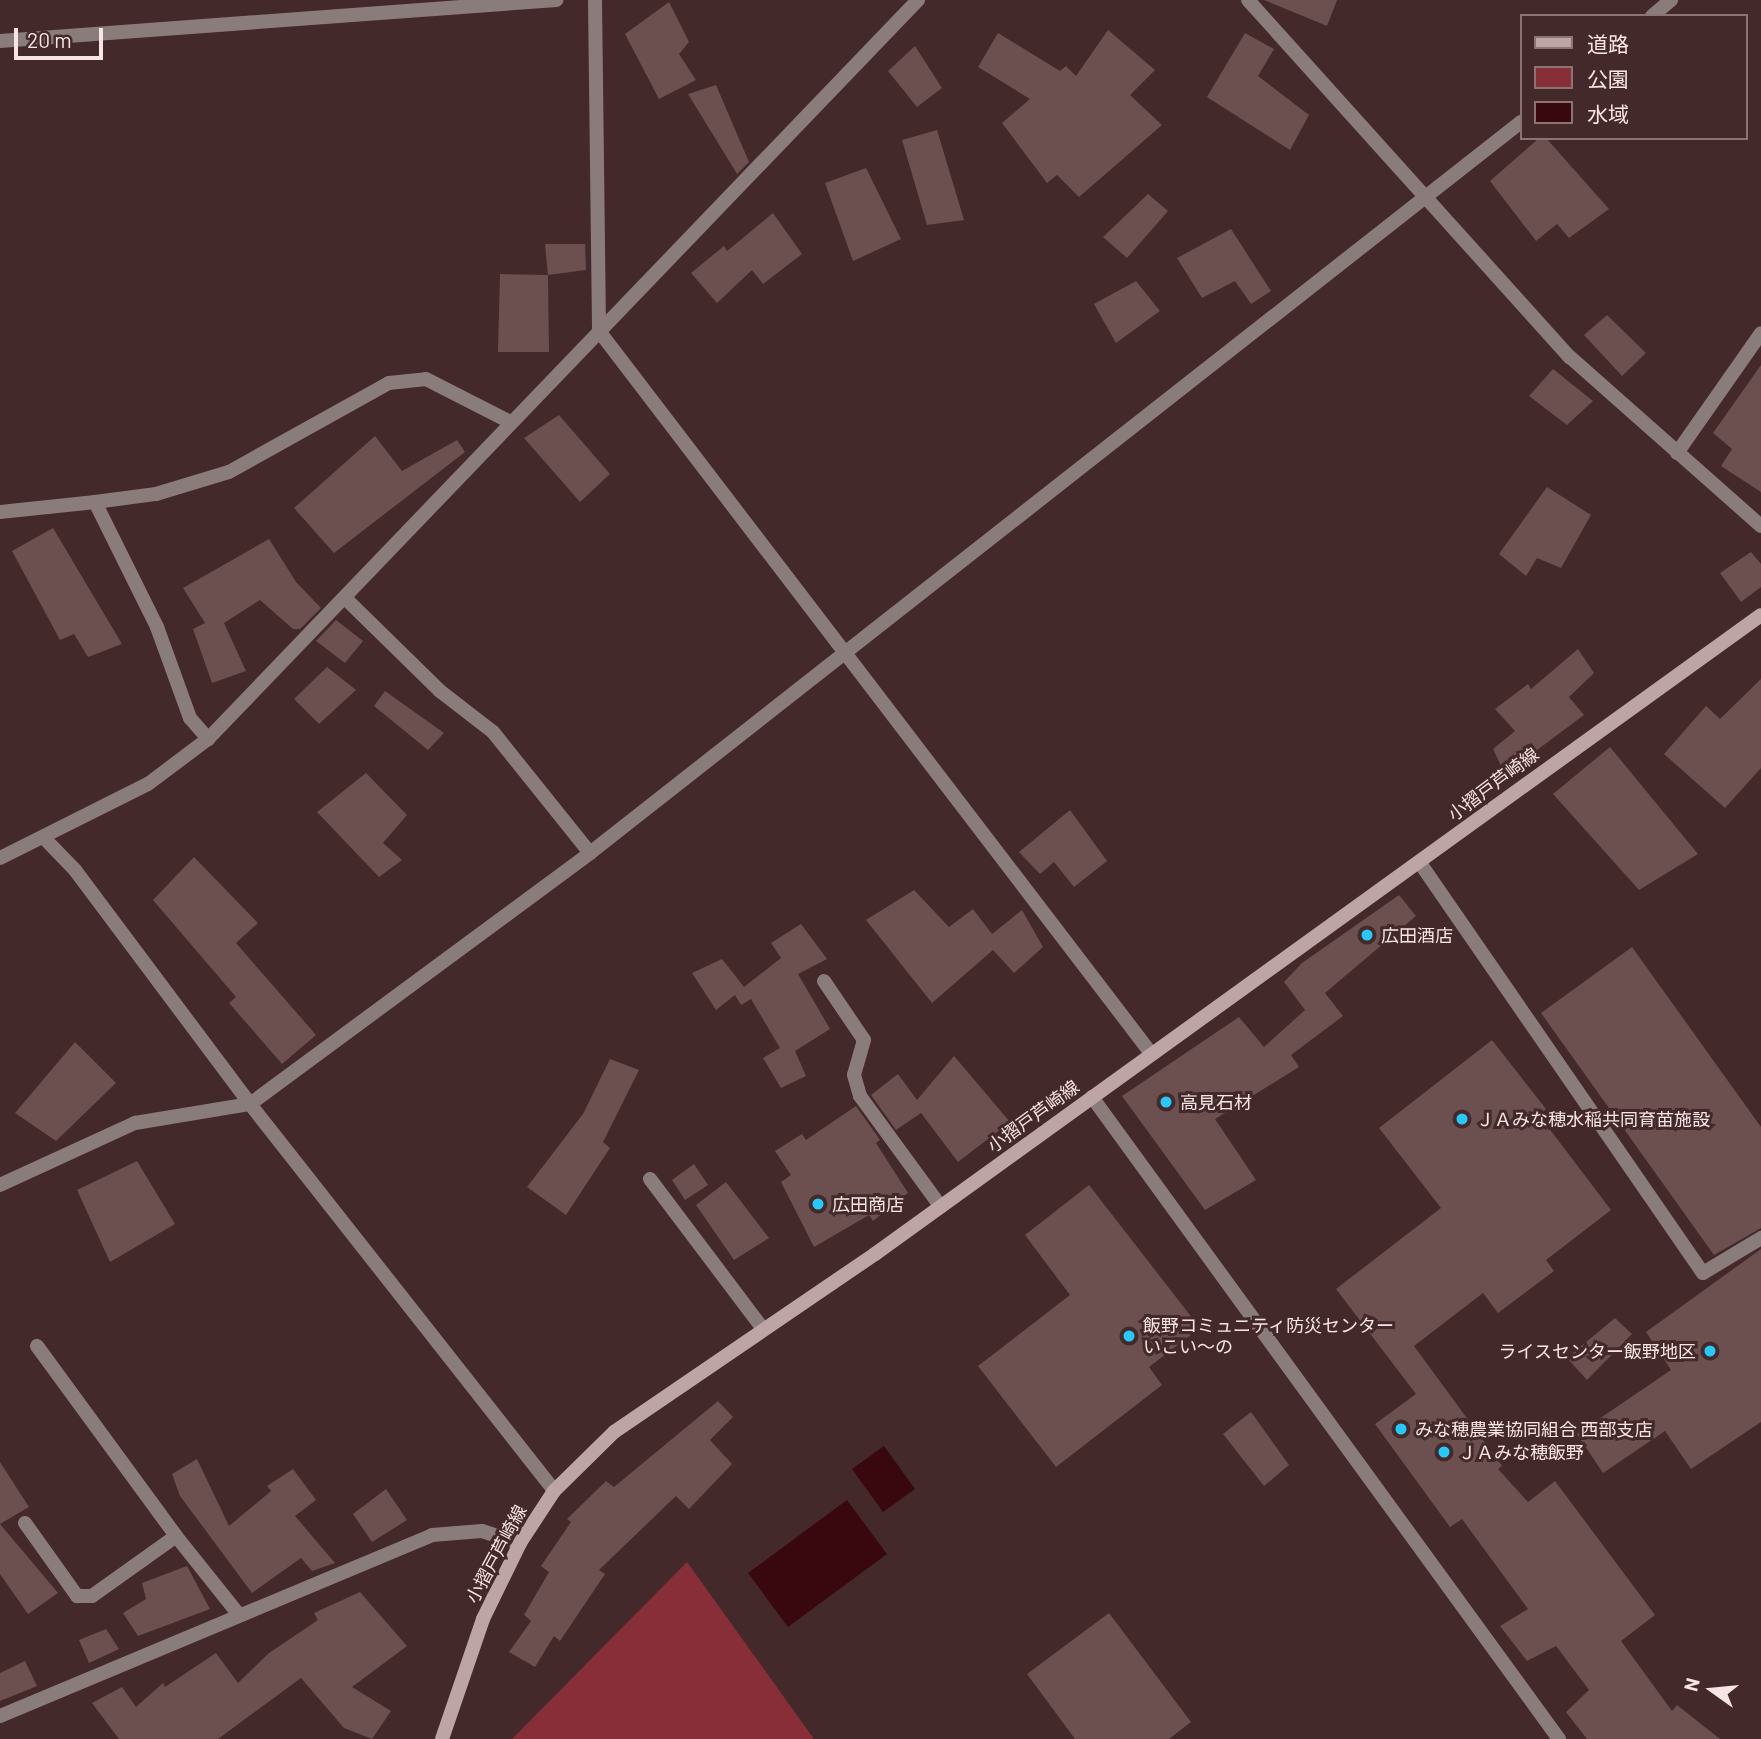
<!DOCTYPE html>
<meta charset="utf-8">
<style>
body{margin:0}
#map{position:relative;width:1761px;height:1739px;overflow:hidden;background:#44292a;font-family:Barlow,"Noto Sans JP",sans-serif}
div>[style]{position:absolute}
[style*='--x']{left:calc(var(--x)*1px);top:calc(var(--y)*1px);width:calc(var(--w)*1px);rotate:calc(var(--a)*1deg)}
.green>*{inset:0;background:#882e38}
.water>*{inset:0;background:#39080f}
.building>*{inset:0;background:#6c4f4f}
.street>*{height:14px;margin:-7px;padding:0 7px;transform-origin:7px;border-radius:7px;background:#8b7c7c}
.secondary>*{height:14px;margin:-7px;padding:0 7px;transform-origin:7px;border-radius:7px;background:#bda5a6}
.dots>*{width:19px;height:19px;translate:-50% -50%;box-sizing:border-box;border:4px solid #44292a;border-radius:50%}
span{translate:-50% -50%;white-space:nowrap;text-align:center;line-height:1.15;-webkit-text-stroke:6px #44292a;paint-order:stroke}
.street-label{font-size:18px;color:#f7e4e4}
.poi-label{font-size:18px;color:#f7e4e4}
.left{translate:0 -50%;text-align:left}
.right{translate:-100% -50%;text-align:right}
.legend{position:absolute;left:1520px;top:14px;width:228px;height:126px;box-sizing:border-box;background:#44292a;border:2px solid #8c7474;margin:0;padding:9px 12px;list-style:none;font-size:21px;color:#f7e4e4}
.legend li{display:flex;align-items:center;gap:14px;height:35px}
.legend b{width:35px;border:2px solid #8c7474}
.north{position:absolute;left:1677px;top:1655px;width:70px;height:70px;-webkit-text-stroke:5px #44292a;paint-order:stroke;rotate:285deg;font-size:19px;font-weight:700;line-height:28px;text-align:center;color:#f7e4e4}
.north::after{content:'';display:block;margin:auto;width:24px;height:32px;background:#f7e4e4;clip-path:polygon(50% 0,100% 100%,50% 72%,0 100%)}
.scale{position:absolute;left:14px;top:28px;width:89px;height:32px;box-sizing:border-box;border:4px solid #f7e4e4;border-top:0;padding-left:9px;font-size:21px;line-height:24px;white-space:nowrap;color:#f7e4e4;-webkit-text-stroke:5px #44292a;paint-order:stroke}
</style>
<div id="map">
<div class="green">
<div style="clip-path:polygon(687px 1562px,814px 1739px,512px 1739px)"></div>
</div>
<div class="water">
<div style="clip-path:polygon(884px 1446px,915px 1489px,883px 1512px,852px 1469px)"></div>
<div style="clip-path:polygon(847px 1500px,887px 1554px,788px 1627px,748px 1573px)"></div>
</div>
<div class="building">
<div style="clip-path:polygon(1264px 0,1337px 0,1327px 26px)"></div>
<div style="clip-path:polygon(669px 2px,689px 42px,679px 54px,696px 80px,659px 99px,625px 34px)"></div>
<div style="clip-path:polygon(1108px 30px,1155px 70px,1130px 95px,1162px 125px,1079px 197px,1057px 175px,1047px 183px,1002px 123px,1030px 99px,978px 67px,998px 33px,1060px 71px,1066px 66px,1076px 76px)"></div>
<div style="clip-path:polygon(1245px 33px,1274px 49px,1258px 76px,1309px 115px,1290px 150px,1207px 97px)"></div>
<div style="clip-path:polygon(915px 46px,942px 88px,917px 107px,888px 71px)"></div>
<div style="clip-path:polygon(716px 85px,749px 162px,737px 174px,688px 94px)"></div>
<div style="clip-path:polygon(937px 130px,964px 220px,927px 225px,902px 140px)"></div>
<div style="clip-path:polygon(1539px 138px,1546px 138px,1609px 209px,1569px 238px,1557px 224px,1536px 241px,1490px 181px)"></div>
<div style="clip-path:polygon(866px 168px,901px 239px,853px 261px,825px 183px)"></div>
<div style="clip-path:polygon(1148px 194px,1168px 211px,1127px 258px,1103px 237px)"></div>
<div style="clip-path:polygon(773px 213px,802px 254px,763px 284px,752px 270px,717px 303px,691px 273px,724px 246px,727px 251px)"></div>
<div style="clip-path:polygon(1231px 229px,1271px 291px,1251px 304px,1235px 281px,1202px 298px,1177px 258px)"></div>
<div style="clip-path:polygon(545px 244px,585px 244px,586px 270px,548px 275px)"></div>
<div style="clip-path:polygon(500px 274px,548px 275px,549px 352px,498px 352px)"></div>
<div style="clip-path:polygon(1136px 281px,1160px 311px,1116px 343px,1094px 304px)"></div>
<div style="clip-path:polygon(1607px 315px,1646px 353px,1622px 376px,1584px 335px)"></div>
<div style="clip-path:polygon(1761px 365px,1761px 492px,1721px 466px,1732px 449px,1713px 433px)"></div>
<div style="clip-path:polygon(1553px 369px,1593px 401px,1567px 425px,1529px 396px)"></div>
<div style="clip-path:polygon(559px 415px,610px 474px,580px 502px,524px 438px)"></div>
<div style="clip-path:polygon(375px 436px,402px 471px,457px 440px,465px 452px,334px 553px,294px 508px)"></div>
<div style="clip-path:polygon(1547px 487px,1591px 515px,1561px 568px,1537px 558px,1526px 576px,1499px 554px)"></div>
<div style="clip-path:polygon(53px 528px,122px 644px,88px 657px,74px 634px,60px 640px,12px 551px)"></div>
<div style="clip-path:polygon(269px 539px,296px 582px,321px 608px,300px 629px,293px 629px,260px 600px,224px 623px,246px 671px,212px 683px,193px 629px,205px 623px,183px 588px)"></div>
<div style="clip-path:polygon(1751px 552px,1761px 564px,1761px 587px,1741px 602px,1720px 573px)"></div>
<div style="clip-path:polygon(336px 620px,363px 641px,345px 663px,316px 641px)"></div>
<div style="clip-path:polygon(1578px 649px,1594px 673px,1569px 697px,1584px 715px,1505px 774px,1493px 749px,1515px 731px,1495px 709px,1528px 684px,1531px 689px)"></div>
<div style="clip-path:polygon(327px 667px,356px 690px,319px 724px,294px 699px)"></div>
<div style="clip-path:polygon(1761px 679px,1761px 768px,1725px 808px,1664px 754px,1706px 706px,1720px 719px)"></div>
<div style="clip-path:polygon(385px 691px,444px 733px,428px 750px,374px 706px)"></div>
<div style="clip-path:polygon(1610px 747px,1698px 854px,1639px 890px,1553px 794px)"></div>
<div style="clip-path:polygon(366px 773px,407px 815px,383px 843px,402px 860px,379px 877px,317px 812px)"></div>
<div style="clip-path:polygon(1070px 810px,1107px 861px,1074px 887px,1054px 862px,1040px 874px,1019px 852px)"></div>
<div style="clip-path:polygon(194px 857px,258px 923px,236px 943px,316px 1035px,282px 1064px,229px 1003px,236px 997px,153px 900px)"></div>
<div style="clip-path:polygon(914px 890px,949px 927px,973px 909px,992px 934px,1022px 910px,1043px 947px,1014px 973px,993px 950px,932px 1003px,866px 920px)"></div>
<div style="clip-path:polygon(1399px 895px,1416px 916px,1325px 993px,1343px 1016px,1291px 1055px,1299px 1067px,1215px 1119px,1256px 1180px,1205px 1210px,1122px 1096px,1239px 1017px,1264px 1047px,1305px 1010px,1284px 982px,1302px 963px)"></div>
<div style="clip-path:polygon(801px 924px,827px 959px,798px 974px,830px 1029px,795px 1051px,806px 1076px,781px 1088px,763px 1058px,780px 1048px,751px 999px,741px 1005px,735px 995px,716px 1010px,692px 973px,722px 959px,744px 987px,781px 958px,771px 943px)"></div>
<div style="clip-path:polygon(1632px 947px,1761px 1127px,1761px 1228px,1714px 1255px,1541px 1013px)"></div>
<div style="clip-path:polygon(1492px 1040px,1546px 1109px,1539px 1115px,1611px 1210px,1546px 1260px,1554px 1271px,1498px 1313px,1483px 1293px,1414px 1346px,1502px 1466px,1498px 1469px,1528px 1502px,1555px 1481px,1655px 1615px,1621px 1641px,1672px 1711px,1677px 1705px,1720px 1739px,1587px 1739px,1566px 1712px,1589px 1690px,1556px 1646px,1527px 1661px,1500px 1626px,1528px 1609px,1462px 1519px,1450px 1527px,1375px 1424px,1416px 1394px,1336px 1289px,1441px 1208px,1379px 1128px)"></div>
<div style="clip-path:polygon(75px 1042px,116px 1083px,56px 1141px,15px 1113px)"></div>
<div style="clip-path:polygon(954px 1056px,1010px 1122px,958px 1162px,921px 1113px,896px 1130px,871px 1095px,898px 1074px,917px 1100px)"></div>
<div style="clip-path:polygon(610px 1059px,639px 1070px,603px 1142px,610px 1148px,566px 1215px,527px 1187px,583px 1114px)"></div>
<div style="clip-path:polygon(856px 1106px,880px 1140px,876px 1143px,908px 1193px,873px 1221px,869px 1215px,814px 1247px,781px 1182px,791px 1175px,775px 1151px,802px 1134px,806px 1140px)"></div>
<div style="clip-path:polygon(137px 1161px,175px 1224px,110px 1262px,77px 1190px)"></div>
<div style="clip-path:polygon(694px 1164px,708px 1185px,685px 1200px,672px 1180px)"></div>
<div style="clip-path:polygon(726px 1182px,769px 1238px,734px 1260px,696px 1205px)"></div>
<div style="clip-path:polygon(1089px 1185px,1200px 1328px,1149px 1367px,1162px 1385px,1056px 1467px,978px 1366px,1070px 1295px,1025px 1235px)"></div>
<div style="clip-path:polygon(1761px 1249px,1761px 1422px,1691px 1469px,1665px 1431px,1603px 1473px,1577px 1434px,1671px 1370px,1646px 1332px)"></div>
<div style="clip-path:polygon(1615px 1318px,1632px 1334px,1587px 1380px,1567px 1358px)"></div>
<div style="clip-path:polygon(718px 1401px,733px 1417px,710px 1440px,732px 1464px,689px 1509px,676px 1496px,599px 1570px,605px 1574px,560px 1641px,554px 1636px,535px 1667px,509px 1652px,531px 1621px,524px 1615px,549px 1572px,541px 1566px,571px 1522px,567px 1519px,606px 1481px,614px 1487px)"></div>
<div style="clip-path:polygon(1251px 1412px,1289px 1465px,1264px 1486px,1223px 1434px)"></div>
<div style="clip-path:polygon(197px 1459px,229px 1526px,271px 1491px,267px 1486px,293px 1469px,316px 1500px,295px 1516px,335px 1563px,312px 1571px,301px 1558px,252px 1593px,180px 1496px,172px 1474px)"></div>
<div style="clip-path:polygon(0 1462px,29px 1507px,0 1524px,58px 1593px,28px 1614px,0 1574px)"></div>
<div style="clip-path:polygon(386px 1489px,407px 1520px,372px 1542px,353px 1514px)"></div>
<div style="clip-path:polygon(187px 1566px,210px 1609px,138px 1636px,123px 1613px,146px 1599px,142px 1583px)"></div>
<div style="clip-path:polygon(360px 1592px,407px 1646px,352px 1687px,391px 1711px,372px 1739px,344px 1728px,301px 1678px,218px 1739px,119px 1739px,92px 1703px,122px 1687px,136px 1707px,163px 1683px,165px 1687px,216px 1653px,238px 1683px,269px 1653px,318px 1620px,314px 1613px)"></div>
<div style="clip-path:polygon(1109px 1613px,1191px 1722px,1169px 1739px,1075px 1739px,1027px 1674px)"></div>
<div style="clip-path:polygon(106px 1629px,119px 1649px,89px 1663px,79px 1640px)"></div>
<div style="clip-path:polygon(25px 1661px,37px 1686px,0 1701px,0 1673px)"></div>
</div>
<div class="street">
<div style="--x:595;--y:0;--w:331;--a:89.3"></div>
<div style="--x:599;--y:331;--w:907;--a:52.61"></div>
<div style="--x:1248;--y:0;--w:481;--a:48"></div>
<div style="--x:1570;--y:357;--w:255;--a:41.5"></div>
<div style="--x:1652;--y:16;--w:25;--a:-40"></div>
<div style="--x:0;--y:41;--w:558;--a:-4.22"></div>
<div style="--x:1677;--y:453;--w:146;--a:-55"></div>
<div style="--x:95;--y:502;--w:62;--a:-7.5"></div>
<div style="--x:156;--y:494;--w:76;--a:-16.8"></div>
<div style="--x:229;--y:472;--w:183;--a:-29.1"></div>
<div style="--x:389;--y:383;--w:37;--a:-6"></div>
<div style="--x:426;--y:379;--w:94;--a:27.1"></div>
<div style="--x:0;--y:512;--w:96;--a:-6"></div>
<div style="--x:95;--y:502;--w:140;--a:63.6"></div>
<div style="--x:157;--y:627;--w:97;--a:70.1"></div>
<div style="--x:190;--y:718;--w:28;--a:49"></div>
<div style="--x:345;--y:598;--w:133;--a:44.4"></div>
<div style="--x:440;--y:691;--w:67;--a:37.7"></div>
<div style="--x:493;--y:732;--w:155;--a:51.3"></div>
<div style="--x:45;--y:839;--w:43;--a:45.9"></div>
<div style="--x:75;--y:870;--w:292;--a:53.2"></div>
<div style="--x:250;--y:1104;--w:492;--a:51.8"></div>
<div style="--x:0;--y:858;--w:165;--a:-26.6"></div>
<div style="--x:148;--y:784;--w:75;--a:-36.9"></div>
<div style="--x:208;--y:739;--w:1025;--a:-46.15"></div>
<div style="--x:1420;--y:863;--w:498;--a:55.4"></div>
<div style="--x:1703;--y:1273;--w:68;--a:-31.1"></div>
<div style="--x:824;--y:981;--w:71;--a:55.9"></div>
<div style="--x:864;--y:1040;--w:36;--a:106"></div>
<div style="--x:854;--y:1075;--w:22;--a:74"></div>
<div style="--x:860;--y:1096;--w:137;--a:53.9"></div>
<div style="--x:1092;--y:1097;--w:794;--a:53.97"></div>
<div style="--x:650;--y:1179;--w:188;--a:53"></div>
<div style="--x:0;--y:1185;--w:149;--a:-24.7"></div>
<div style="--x:135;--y:1123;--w:117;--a:-9.4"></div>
<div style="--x:250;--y:1104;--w:423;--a:-36.4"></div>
<div style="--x:590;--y:853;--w:1184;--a:-38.14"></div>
<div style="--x:37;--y:1346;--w:235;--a:53.8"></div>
<div style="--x:25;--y:1523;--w:90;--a:54.5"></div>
<div style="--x:77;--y:1596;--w:15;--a:0"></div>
<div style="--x:92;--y:1596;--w:103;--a:-35.5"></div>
<div style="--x:176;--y:1536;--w:101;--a:51.4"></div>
<div style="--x:0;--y:1716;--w:468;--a:-22.7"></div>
<div style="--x:432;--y:1535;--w:50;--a:-4.6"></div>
<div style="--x:482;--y:1531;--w:40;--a:18"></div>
</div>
<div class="secondary">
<div style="--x:442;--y:1739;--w:127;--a:-71.1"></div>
<div style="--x:483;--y:1619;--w:85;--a:-64"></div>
<div style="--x:520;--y:1543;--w:62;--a:-56.8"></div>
<div style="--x:554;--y:1491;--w:84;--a:-44.5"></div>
<div style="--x:614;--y:1432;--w:316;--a:-34.3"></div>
<div style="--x:875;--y:1254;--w:1092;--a:-35.8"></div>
</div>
<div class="dots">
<div style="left:1367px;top:935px;background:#26c9fe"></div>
<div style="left:1166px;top:1102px;background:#26c9fe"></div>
<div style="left:1462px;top:1119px;background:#26c9fe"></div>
<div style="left:818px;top:1204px;background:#26c9fe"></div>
<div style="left:1129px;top:1336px;background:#26c9fe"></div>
<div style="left:1710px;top:1351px;background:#26c9fe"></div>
<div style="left:1401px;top:1429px;background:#26c9fe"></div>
<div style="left:1444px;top:1452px;background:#26c9fe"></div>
</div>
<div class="street-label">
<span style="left:1493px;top:784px;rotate:-37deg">小摺戸芦崎線</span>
<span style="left:1033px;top:1116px;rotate:-36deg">小摺戸芦崎線</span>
<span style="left:496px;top:1554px;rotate:-62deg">小摺戸芦崎線</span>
</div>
<div class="poi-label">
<span class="left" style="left:1381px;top:935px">広田酒店</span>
<span class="left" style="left:1180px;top:1102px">高見石材</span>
<span class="left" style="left:1476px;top:1119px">ＪＡみな穂水稲共同育苗施設</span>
<span class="left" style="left:832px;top:1204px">広田商店</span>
<span class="left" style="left:1143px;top:1336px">飯野コミュニティ防災センター<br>いこい～の</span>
<span class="right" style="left:1696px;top:1351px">ライスセンター飯野地区</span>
<span class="left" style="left:1415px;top:1429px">みな穂農業協同組合 西部支店</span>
<span class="left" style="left:1458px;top:1452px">ＪＡみな穂飯野</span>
</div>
<ul class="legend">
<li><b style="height:9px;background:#bda5a6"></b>道路</li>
<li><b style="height:19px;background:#882e38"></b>公園</li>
<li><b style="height:19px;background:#39080f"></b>水域</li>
</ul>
<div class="north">N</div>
<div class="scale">20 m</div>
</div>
